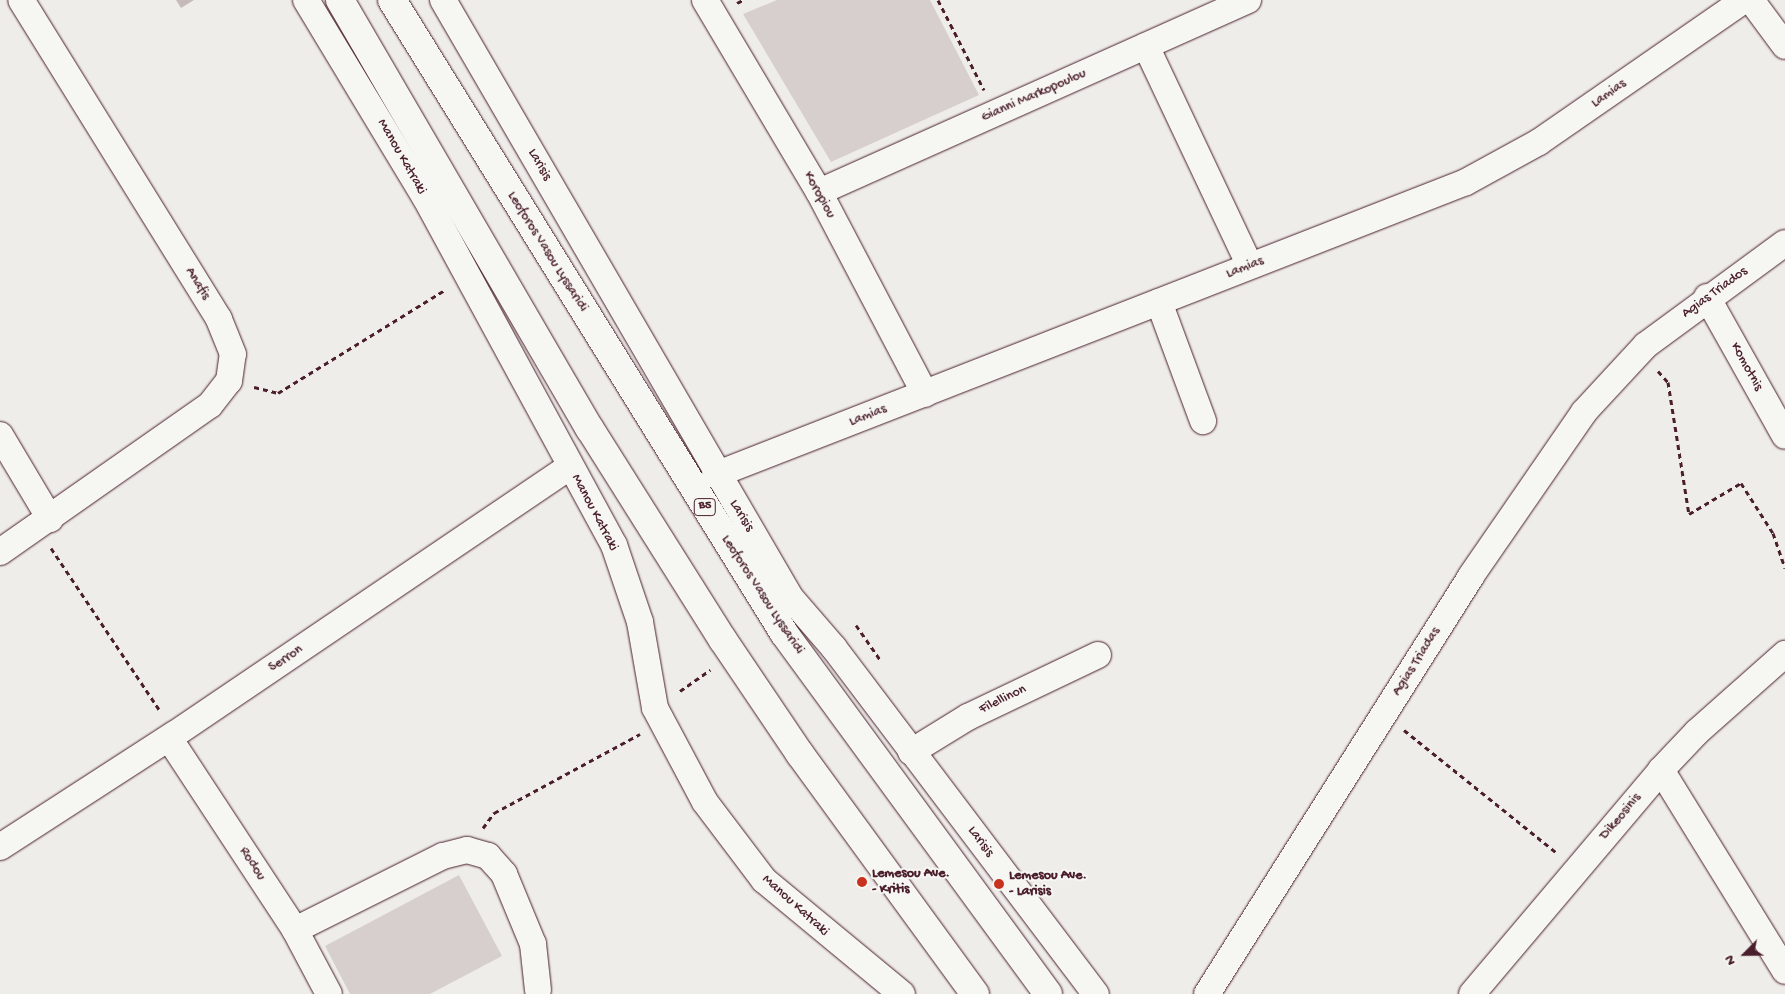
<!DOCTYPE html>
<style>
body{margin:0}
#map{position:relative;width:1785px;height:994px;overflow:hidden;background:#efedea;font-family:"Gochi Hand",sans-serif}
div>[style]{position:absolute}
[style*='--x']{left:calc(var(--x)*1px);top:calc(var(--y)*1px);width:calc(var(--w)*1px);rotate:calc(var(--a)*1deg)}
.green>*{inset:0;background:#d7cfce}
.building>*{inset:0;background:#c6babb}
.path>*{height:3px;margin-top:-1.5px;transform-origin:0;background:repeating-linear-gradient(90deg,#4a1f2b 0 5px,transparent 0 9px)}
.roads{filter:drop-shadow(0 0 1px #4a1f2b) drop-shadow(0 0 1px #4a1f2b)}
.street>*{height:26px;margin:-13px;padding:0 13px;transform-origin:13px;border-radius:13px;background:#f6f6f2}
.primary>*{height:28px;margin:-14px;padding:0 14px;transform-origin:14px;border-radius:14px;background:#f6f6f2}
.dots>*{width:14px;height:14px;translate:-50% -50%;box-sizing:border-box;border:2px solid #f6f6f2;border-radius:50%}
span{translate:-50% -50%;white-space:nowrap;text-align:center;line-height:1.15;-webkit-text-stroke:4px #f6f6f2;paint-order:stroke}
.shield-label span{padding:1px 4px;background:#f6f6f2;border:1px solid;border-radius:4px;-webkit-text-stroke-width:0}
.shield-label{font-size:12px;color:#4a1f2b;font-weight:700}
.street-label{font-size:14px;color:#4a1f2b}
.poi-label{font-size:14px;color:#4a1f2b;font-weight:700}
.left{translate:0 -50%;text-align:left}
.north{position:absolute;left:1720px;top:929px;width:50px;height:50px;-webkit-text-stroke:4px #f6f6f2;paint-order:stroke;rotate:247deg;font-size:14px;font-weight:700;line-height:20px;text-align:center;color:#4a1f2b}
.north::after{content:'';display:block;margin:auto;width:18px;height:22px;background:#4a1f2b;clip-path:polygon(50% 0,100% 100%,50% 72%,0 100%)}
</style>
<div id="map">
<div class="green">
<div style="clip-path:polygon(777px 0,930px 0,979px 95px,831px 162px,743px 14px)"></div>
<div style="clip-path:polygon(459px 875px,502px 956px,430px 994px,350px 994px,325px 946px)"></div>
</div>
<div class="building">
<div style="clip-path:polygon(176px 0,194px 0,181px 8px)"></div>
</div>
<div class="path">
<div style="--x:938;--y:0;--w:101;--a:62.9"></div>
<div style="--x:737;--y:3;--w:7;--a:-27"></div>
<div style="--x:1658;--y:371;--w:15;--a:48"></div>
<div style="--x:1668;--y:382;--w:134;--a:81"></div>
<div style="--x:1689;--y:514;--w:61;--a:-30.8"></div>
<div style="--x:1741;--y:483;--w:59;--a:57.4"></div>
<div style="--x:1773;--y:533;--w:37;--a:71"></div>
<div style="--x:254;--y:387;--w:25;--a:14"></div>
<div style="--x:278;--y:393;--w:196;--a:-31.7"></div>
<div style="--x:51;--y:548;--w:196;--a:56.2"></div>
<div style="--x:856;--y:625;--w:44;--a:55.2"></div>
<div style="--x:680;--y:691;--w:37;--a:-35"></div>
<div style="--x:1404;--y:730;--w:196;--a:38.8"></div>
<div style="--x:483;--y:828;--w:19;--a:-54"></div>
<div style="--x:494;--y:813;--w:166;--a:-28.4"></div>
</div>
<div class="roads">
<div class="street">
<div style="--x:306;--y:0;--w:230;--a:58.9"></div>
<div style="--x:425;--y:197;--w:396;--a:61.5"></div>
<div style="--x:614;--y:545;--w:81;--a:71.3"></div>
<div style="--x:640;--y:622;--w:87;--a:80.1"></div>
<div style="--x:655;--y:708;--w:106;--a:62"></div>
<div style="--x:705;--y:802;--w:98;--a:52.9"></div>
<div style="--x:764;--y:880;--w:179;--a:39.6"></div>
<div style="--x:443;--y:0;--w:691;--a:59.83"></div>
<div style="--x:790;--y:597;--w:67;--a:49.2"></div>
<div style="--x:834;--y:648;--w:434;--a:52.9"></div>
<div style="--x:705;--y:0;--w:223;--a:59.3"></div>
<div style="--x:819;--y:192;--w:228;--a:62.3"></div>
<div style="--x:1751;--y:0;--w:57;--a:53.5"></div>
<div style="--x:1146;--y:46;--w:243;--a:64.7"></div>
<div style="--x:819;--y:192;--w:470;--a:-24.1"></div>
<div style="--x:1707;--y:297;--w:159;--a:60.7"></div>
<div style="--x:1159;--y:302;--w:127;--a:69.7"></div>
<div style="--x:0;--y:435;--w:98;--a:59.2"></div>
<div style="--x:715;--y:475;--w:806;--a:-21.31"></div>
<div style="--x:1466;--y:182;--w:83;--a:-28.7"></div>
<div style="--x:1539;--y:142;--w:249;--a:-34.7"></div>
<div style="--x:0;--y:552;--w:256;--a:-35"></div>
<div style="--x:210;--y:405;--w:31;--a:-52"></div>
<div style="--x:229;--y:381;--w:27;--a:-82"></div>
<div style="--x:233;--y:354;--w:38;--a:-112"></div>
<div style="--x:219;--y:319;--w:375;--a:-121.8"></div>
<div style="--x:169;--y:738;--w:230;--a:56.7"></div>
<div style="--x:295;--y:930;--w:72;--a:62"></div>
<div style="--x:911;--y:752;--w:67;--a:-31.6"></div>
<div style="--x:968;--y:717;--w:144;--a:-25.5"></div>
<div style="--x:1661;--y:770;--w:236;--a:58.3"></div>
<div style="--x:0;--y:847;--w:208;--a:-32.9"></div>
<div style="--x:175;--y:734;--w:476;--a:-34.1"></div>
<div style="--x:295;--y:930;--w:165;--a:-26.6"></div>
<div style="--x:443;--y:856;--w:25;--a:-14"></div>
<div style="--x:467;--y:850;--w:22;--a:16"></div>
<div style="--x:488;--y:856;--w:24;--a:48"></div>
<div style="--x:504;--y:874;--w:76;--a:67.5"></div>
<div style="--x:533;--y:944;--w:46;--a:83.8"></div>
<div style="--x:1207;--y:994;--w:494;--a:-57.7"></div>
<div style="--x:1471;--y:576;--w:199;--a:-55.4"></div>
<div style="--x:1584;--y:412;--w:91;--a:-47.2"></div>
<div style="--x:1646;--y:345;--w:172;--a:-36.3"></div>
<div style="--x:1472;--y:994;--w:293;--a:-49.8"></div>
<div style="--x:1661;--y:770;--w:52;--a:-46.5"></div>
<div style="--x:1697;--y:732;--w:118;--a:-41.6"></div>
</div>
<div class="primary">
<div style="--x:340;--y:0;--w:497;--a:59.8"></div>
<div style="--x:590;--y:429;--w:249;--a:57.8"></div>
<div style="--x:723;--y:640;--w:138;--a:56"></div>
<div style="--x:800;--y:754;--w:297;--a:53.9"></div>
<div style="--x:392;--y:0;--w:745;--a:58.23"></div>
<div style="--x:784;--y:633;--w:447;--a:53.8"></div>
</div>
</div>
<div class="dots">
<div style="left:862px;top:882px;background:#c8321e"></div>
<div style="left:999px;top:884px;background:#c8321e"></div>
</div>
<div class="shield-label">
<span style="left:705px;top:507px">B5</span>
</div>
<div class="street-label">
<span style="left:1609px;top:94px;rotate:-35deg">Lamias</span>
<span style="left:1034px;top:96px;rotate:-24deg">Gianni Markopoulou</span>
<span style="left:401px;top:157px;rotate:60deg">Manou Katraki</span>
<span style="left:539px;top:165px;rotate:60deg">Larisis</span>
<span style="left:819px;top:195px;rotate:61deg">Koropiou</span>
<span style="left:547px;top:252px;rotate:58deg">Leoforos Vasou Lyssaridi</span>
<span style="left:1245px;top:268px;rotate:-21deg">Lamias</span>
<span style="left:197px;top:284px;rotate:58deg">Anafis</span>
<span style="left:1715px;top:293px;rotate:-36deg">Agias Triados</span>
<span style="left:1746px;top:367px;rotate:61deg">Komotnis</span>
<span style="left:868px;top:416px;rotate:-21deg">Lamias</span>
<span style="left:594px;top:513px;rotate:62deg">Manou Katraki</span>
<span style="left:741px;top:516px;rotate:58deg">Larisis</span>
<span style="left:762px;top:595px;rotate:57deg">Leoforos Vasou Lyssaridi</span>
<span style="left:286px;top:659px;rotate:-34deg">Serron</span>
<span style="left:1417px;top:662px;rotate:-58deg">Agias Triadas</span>
<span style="left:1003px;top:700px;rotate:-26deg">Filellinon</span>
<span style="left:1621px;top:817px;rotate:-50deg">Dikeosinis</span>
<span style="left:980px;top:842px;rotate:53deg">Larisis</span>
<span style="left:252px;top:864px;rotate:57deg">Rodou</span>
<span style="left:795px;top:906px;rotate:42deg">Manou Katraki</span>
</div>
<div class="poi-label">
<span class="left" style="left:872px;top:882px">Lemesou Ave.<br>- Kritis</span>
<span class="left" style="left:1009px;top:884px">Lemesou Ave.<br>- Larisis</span>
</div>
<div class="north">N</div>
</div>
